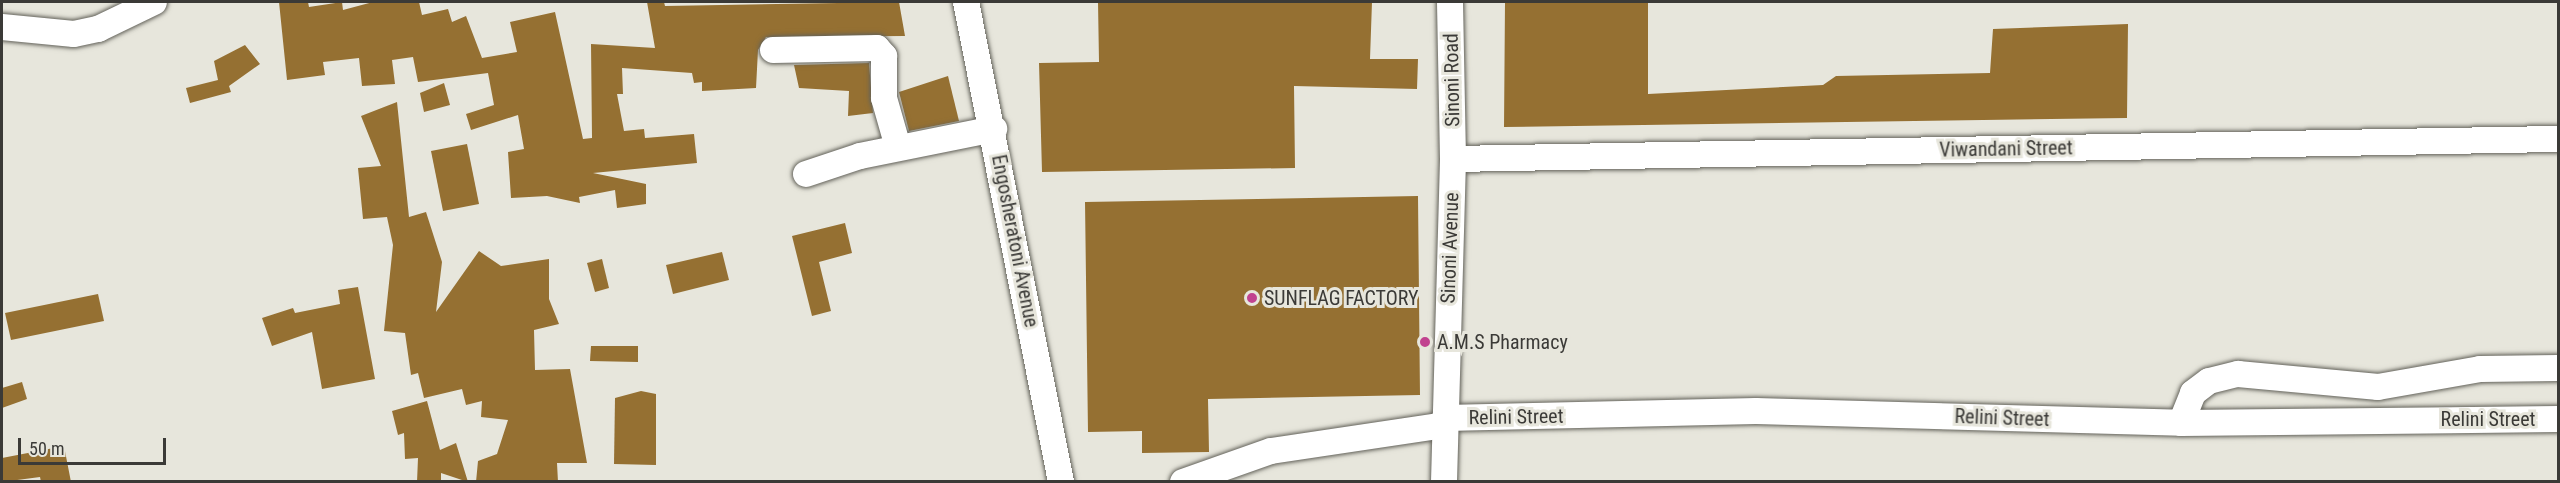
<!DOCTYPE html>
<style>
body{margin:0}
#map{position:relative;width:2560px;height:483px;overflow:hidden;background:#e7e6dc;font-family:"Roboto Condensed",sans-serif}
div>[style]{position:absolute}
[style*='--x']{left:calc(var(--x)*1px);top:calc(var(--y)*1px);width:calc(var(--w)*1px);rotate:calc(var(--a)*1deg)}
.building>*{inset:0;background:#957032}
.roads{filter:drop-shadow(0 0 2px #63625a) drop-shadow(0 0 2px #63625a)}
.minor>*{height:26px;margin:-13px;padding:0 13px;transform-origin:13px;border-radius:13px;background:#fff}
.dots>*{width:16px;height:16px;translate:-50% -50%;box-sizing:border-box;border:3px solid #e7e6dc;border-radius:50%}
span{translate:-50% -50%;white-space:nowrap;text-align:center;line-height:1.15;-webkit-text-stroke:6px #e7e6dc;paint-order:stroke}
.street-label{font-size:20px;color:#3b3a37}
.poi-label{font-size:20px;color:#3b3a37}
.left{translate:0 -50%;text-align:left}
.frame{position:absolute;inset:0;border:3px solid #3b3a37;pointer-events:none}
.scale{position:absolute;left:18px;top:438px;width:148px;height:27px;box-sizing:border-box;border:3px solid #3b3a37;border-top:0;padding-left:8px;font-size:18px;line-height:21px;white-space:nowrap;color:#3b3a37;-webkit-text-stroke:4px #e7e6dc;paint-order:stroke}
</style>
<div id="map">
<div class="building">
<div style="clip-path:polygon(279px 2px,308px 2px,309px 7px,342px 2px,343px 10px,373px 2px,419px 2px,422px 15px,448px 9px,452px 22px,466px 16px,482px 58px,517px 52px,510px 22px,555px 12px,583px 139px,592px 138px,591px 44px,655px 48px,647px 2px,664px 2px,665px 6px,899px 2px,905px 36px,766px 37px,758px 50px,756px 88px,702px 91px,702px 82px,694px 83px,692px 73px,622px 68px,623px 94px,617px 94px,624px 131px,644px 129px,645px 138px,694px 134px,697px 163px,593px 173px,646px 184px,646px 204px,617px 208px,615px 190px,579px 197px,580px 203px,547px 196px,511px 198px,508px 152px,524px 149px,518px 115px,471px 130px,466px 114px,494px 105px,488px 73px,418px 82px,413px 57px,392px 60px,395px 84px,362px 86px,359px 58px,323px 62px,325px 75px,287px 80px)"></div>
<div style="clip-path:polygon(1098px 2px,1372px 2px,1370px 59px,1418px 59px,1417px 89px,1294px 86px,1295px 168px,1042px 172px,1039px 63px,1099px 62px)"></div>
<div style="clip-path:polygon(1505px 2px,1648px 2px,1648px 94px,1823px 85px,1836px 76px,1990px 73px,1993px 29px,2128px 24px,2127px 118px,1504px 127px)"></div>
<div style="clip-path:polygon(245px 45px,260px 64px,229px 86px,231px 92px,190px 103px,186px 88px,218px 80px,214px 61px)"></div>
<div style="clip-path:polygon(869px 63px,873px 113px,848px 116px,849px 91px,799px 88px,794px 65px)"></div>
<div style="clip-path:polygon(948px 76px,959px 121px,909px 131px,899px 92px)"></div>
<div style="clip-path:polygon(444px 83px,450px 105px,424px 112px,420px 93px)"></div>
<div style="clip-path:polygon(397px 102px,409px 217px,426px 212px,442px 262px,436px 312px,479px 251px,501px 266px,549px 259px,549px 299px,559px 324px,534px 330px,535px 370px,570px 369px,587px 463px,557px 463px,558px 482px,476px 482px,478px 461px,497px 454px,508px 420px,481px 417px,482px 401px,466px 405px,462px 389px,424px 398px,418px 373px,411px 375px,405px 333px,384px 331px,393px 245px,387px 217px,363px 219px,358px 168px,381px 166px,361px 116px)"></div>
<div style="clip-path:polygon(467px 144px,479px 204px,443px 211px,431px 151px)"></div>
<div style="clip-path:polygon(1418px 196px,1420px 395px,1208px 399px,1209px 452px,1142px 453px,1142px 431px,1088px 432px,1085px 202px)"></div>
<div style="clip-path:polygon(845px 223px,852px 253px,819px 262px,831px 311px,812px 316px,792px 236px)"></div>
<div style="clip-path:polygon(722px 252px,729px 280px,673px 294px,666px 265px)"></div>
<div style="clip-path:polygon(602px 259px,609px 288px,595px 292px,587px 263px)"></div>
<div style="clip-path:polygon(358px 287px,375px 379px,322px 389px,312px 332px,272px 346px,262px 318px,293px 308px,295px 313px,340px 304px,338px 290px)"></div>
<div style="clip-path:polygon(98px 294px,104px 321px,11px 340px,5px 313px)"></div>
<div style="clip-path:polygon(591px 346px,638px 346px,638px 362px,590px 361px)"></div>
<div style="clip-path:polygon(22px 382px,27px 399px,2px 408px,2px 388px)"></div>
<div style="clip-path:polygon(641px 391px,656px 394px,656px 465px,614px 464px,615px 398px)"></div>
<div style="clip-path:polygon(427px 401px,440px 450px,456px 443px,468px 482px,441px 473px,441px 482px,417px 482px,418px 458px,405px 459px,404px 433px,398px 435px,392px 411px)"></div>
<div style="clip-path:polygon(64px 446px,71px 482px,41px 482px,40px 477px,2px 482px,2px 458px)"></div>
</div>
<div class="roads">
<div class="minor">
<div style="--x:966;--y:2;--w:489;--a:78.8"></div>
<div style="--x:2;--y:27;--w:72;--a:5.6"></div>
<div style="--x:74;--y:34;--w:25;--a:-12"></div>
<div style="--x:98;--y:29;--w:62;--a:-25.7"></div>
<div style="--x:773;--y:50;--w:104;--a:-1.1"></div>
<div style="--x:877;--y:48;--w:11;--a:49"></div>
<div style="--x:884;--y:56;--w:42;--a:90"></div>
<div style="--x:884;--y:98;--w:51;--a:74.1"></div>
<div style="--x:1453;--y:159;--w:1105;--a:-1.04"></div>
<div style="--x:806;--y:174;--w:57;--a:-18.4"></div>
<div style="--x:860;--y:156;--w:137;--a:-11.4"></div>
<div style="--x:1445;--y:418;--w:311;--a:-1.3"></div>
<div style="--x:1756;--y:411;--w:425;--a:1.6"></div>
<div style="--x:2181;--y:423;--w:377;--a:-0.6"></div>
<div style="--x:2181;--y:423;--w:32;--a:-68"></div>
<div style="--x:2193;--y:393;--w:20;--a:-37"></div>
<div style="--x:2209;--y:381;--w:30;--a:-14"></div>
<div style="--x:2238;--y:374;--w:141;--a:5.3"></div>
<div style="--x:2378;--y:387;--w:104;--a:-10"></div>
<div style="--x:2480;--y:369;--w:78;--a:-0.7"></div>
<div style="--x:1183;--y:482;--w:93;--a:-19.4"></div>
<div style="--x:1271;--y:451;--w:176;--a:-8.5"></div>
<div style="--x:1444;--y:482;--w:323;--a:-88.4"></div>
<div style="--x:1453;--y:159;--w:157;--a:-91.1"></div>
</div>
</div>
<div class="dots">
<div style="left:1252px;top:298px;background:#c1428f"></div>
<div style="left:1425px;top:342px;background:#c1428f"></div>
</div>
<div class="street-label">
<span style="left:1452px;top:80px;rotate:-91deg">Sinoni Road</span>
<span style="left:2006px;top:149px;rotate:-1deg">Viwandani Street</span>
<span style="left:1015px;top:241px;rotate:79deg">Engosheratoni Avenue</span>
<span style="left:1450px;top:248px;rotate:-88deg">Sinoni Avenue</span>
<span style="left:1516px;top:417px;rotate:-1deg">Relini Street</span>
<span style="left:2002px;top:418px;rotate:2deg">Relini Street</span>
<span style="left:2488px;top:419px">Relini Street</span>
</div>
<div class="poi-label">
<span class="left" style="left:1264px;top:298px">SUNFLAG FACTORY</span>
<span class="left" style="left:1437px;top:342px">A.M.S Pharmacy</span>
</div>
<div class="frame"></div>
<div class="scale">50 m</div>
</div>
